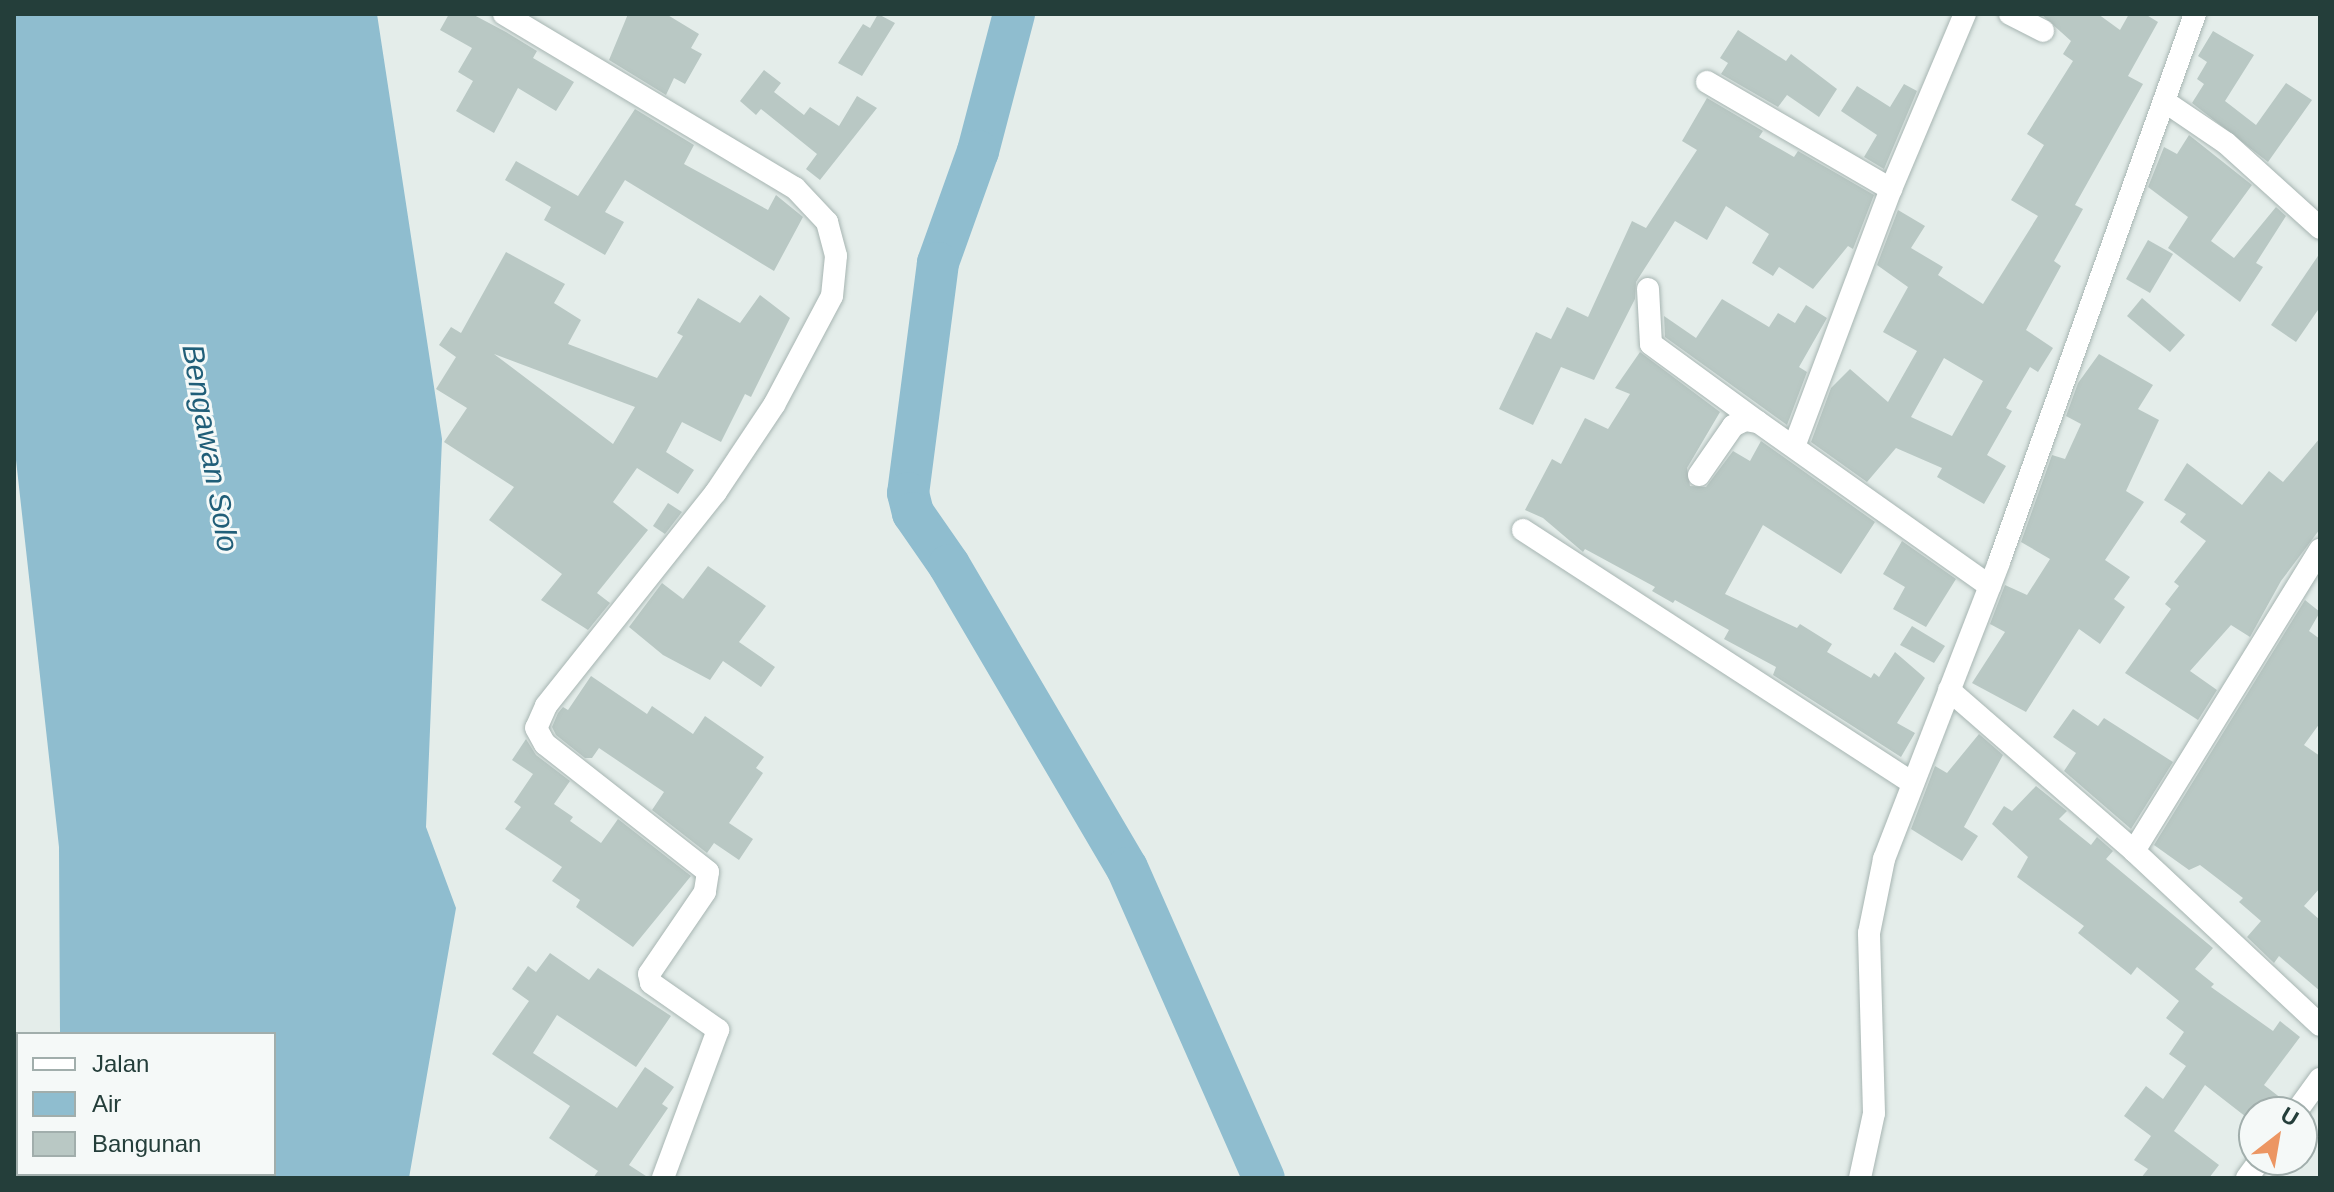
<!DOCTYPE html>
<style>
body{margin:0}
#map{position:relative;width:2334px;height:1192px;overflow:hidden;background:#e4edea;font-family:Helvetica,sans-serif}
div>[style]{position:absolute}
[style*='--x']{left:calc(var(--x)*1px);top:calc(var(--y)*1px);width:calc(var(--w)*1px);rotate:calc(var(--a)*1deg)}
.water>*{inset:0;background:#8fbdcf}
.river>*{height:42px;margin:-21px;padding:0 21px;transform-origin:21px;border-radius:21px;background:#8fbdcf}
.building>*{inset:0;background:#b9c8c4}
.roads{filter:drop-shadow(0 0 2px #a7b5b2) drop-shadow(0 0 2px #a7b5b2)}
.minor>*{height:22px;margin:-11px;padding:0 11px;transform-origin:11px;border-radius:11px;background:#fff}
span{translate:-50% -50%;white-space:nowrap;text-align:center;line-height:1.15;-webkit-text-stroke:6px #f5f9f8;paint-order:stroke}
.water-label{font-size:30px;color:#205e78;font-style:italic}
.frame{position:absolute;inset:0;border:16px solid #243e3a;pointer-events:none}
.legend{position:absolute;left:16px;top:1032px;width:260px;height:144px;box-sizing:border-box;background:#f5f9f8;border:2px solid #a1aeac;margin:0;padding:10px 14px;list-style:none;font-size:24px;color:#243e3a}
.legend li{display:flex;align-items:center;gap:16px;height:40px}
.legend b{width:40px;border:2px solid #a1aeac}
.north{position:absolute;left:2238px;top:1096px;width:80px;height:80px;box-sizing:border-box;background:#f5f9f8;border:2px solid #a1aeac;border-radius:50%;rotate:31deg;font-size:22px;font-weight:700;line-height:32px;text-align:center;color:#243e3a}
.north::after{content:'';display:block;margin:auto;width:28px;height:36px;background:#ec9663;clip-path:polygon(50% 0,100% 100%,50% 72%,0 100%)}
</style>
<div id="map">
<div class="water">
<div style="clip-path:polygon(14px 14px,377px 14px,442px 439px,426px 827px,456px 908px,409px 1178px,62px 1178px,274px 1174px,274px 1034px,60px 1034px,59px 847px,14px 442px)"></div>
</div>
<div class="river">
<div style="--x:1014;--y:14;--w:142;--a:104.7"></div>
<div style="--x:978;--y:151;--w:119;--a:109.7"></div>
<div style="--x:938;--y:263;--w:232;--a:97.4"></div>
<div style="--x:908;--y:493;--w:21;--a:76"></div>
<div style="--x:913;--y:513;--w:63;--a:55.3"></div>
<div style="--x:949;--y:565;--w:351;--a:59.6"></div>
<div style="--x:1127;--y:868;--w:339;--a:66.2"></div>
</div>
<div class="building">
<div style="clip-path:polygon(449px 14px,472px 14px,506px 32px,537px 51px,533px 58px,574px 82px,556px 111px,518px 88px,494px 133px,456px 111px,473px 81px,458px 72px,472px 48px,440px 30px)"></div>
<div style="clip-path:polygon(628px 14px,666px 14px,699px 34px,691px 48px,702px 54px,685px 84px,674px 78px,666px 95px,609px 60px)"></div>
<div style="clip-path:polygon(878px 14px,895px 23px,862px 76px,838px 63px,863px 24px,870px 28px)"></div>
<div style="clip-path:polygon(evenodd,2041px 14px,2098px 14px,2120px 30px,2129px 14px,2145px 14px,2158px 22px,2128px 76px,2143px 84px,2075px 205px,2083px 209px,2054px 261px,2061px 266px,2026px 330px,2053px 348px,2038px 372px,2030px 367px,2006px 408px,2012px 411px,1987px 455px,2006px 466px,1984px 504px,1937px 477px,1942px 468px,1896px 448px,1867px 482px,1811px 442px,1831px 388px,1850px 369px,1888px 402px,1917px 351px,1883px 332px,1908px 287px,1877px 265px,1898px 210px,1925px 226px,1911px 248px,1943px 267px,1938px 275px,1983px 304px,2038px 216px,2011px 200px,2044px 145px,2027px 134px,2073px 61px,2063px 54px,2071px 41px,2041px 14px,1944px 358px,1983px 381px,1952px 436px,1911px 417px,1944px 358px)"></div>
<div style="clip-path:polygon(1738px 30px,1786px 61px,1791px 54px,1837px 89px,1819px 117px,1787px 95px,1778px 107px,1721px 74px,1728px 63px,1720px 58px)"></div>
<div style="clip-path:polygon(2213px 31px,2254px 55px,2225px 101px,2256px 125px,2286px 83px,2312px 100px,2268px 162px,2192px 103px,2204px 84px,2197px 79px,2207px 62px,2198px 56px)"></div>
<div style="clip-path:polygon(764px 70px,781px 83px,774px 92px,804px 115px,810px 107px,839px 126px,857px 96px,877px 108px,820px 180px,806px 169px,817px 154px,761px 109px,756px 115px,740px 101px)"></div>
<div style="clip-path:polygon(1904px 84px,1917px 91px,1884px 169px,1864px 157px,1877px 135px,1841px 111px,1857px 86px,1890px 107px)"></div>
<div style="clip-path:polygon(1707px 98px,1763px 131px,1759px 137px,1794px 157px,1798px 151px,1874px 195px,1853px 249px,1848px 246px,1813px 289px,1779px 267px,1773px 276px,1752px 263px,1769px 234px,1726px 206px,1707px 240px,1675px 221px,1636px 282px,1635px 299px,1594px 380px,1561px 367px,1533px 425px,1499px 409px,1536px 332px,1551px 339px,1567px 307px,1588px 317px,1632px 221px,1646px 228px,1697px 150px,1682px 141px)"></div>
<div style="clip-path:polygon(635px 109px,694px 145px,684px 164px,768px 210px,776px 195px,803px 217px,774px 271px,625px 180px,605px 212px,624px 222px,605px 255px,544px 220px,551px 207px,505px 180px,516px 161px,578px 196px)"></div>
<div style="clip-path:polygon(2189px 135px,2252px 185px,2211px 241px,2234px 258px,2276px 207px,2286px 216px,2256px 263px,2263px 267px,2240px 302px,2168px 248px,2188px 217px,2148px 187px,2164px 147px,2177px 154px)"></div>
<div style="clip-path:polygon(2148px 240px,2173px 254px,2150px 293px,2126px 279px)"></div>
<div style="clip-path:polygon(evenodd,506px 252px,565px 284px,554px 303px,581px 320px,568px 344px,657px 378px,683px 336px,677px 333px,698px 298px,740px 323px,760px 295px,790px 318px,751px 397px,745px 394px,721px 442px,682px 422px,666px 452px,694px 470px,678px 494px,637px 468px,613px 502px,648px 530px,597px 593px,610px 603px,588px 630px,541px 600px,562px 574px,489px 520px,514px 487px,444px 442px,467px 408px,436px 389px,456px 357px,439px 345px,451px 327px,461px 333px,506px 252px,494px 354px,635px 407px,613px 444px,494px 354px)"></div>
<div style="clip-path:polygon(2320px 253px,2320px 307px,2296px 342px,2271px 325px)"></div>
<div style="clip-path:polygon(2142px 298px,2185px 335px,2170px 352px,2127px 316px)"></div>
<div style="clip-path:polygon(1722px 299px,1769px 327px,1778px 313px,1795px 323px,1806px 305px,1827px 318px,1799px 367px,1807px 372px,1787px 425px,1665px 337px,1664px 316px,1696px 338px)"></div>
<div style="clip-path:polygon(1640px 352px,1720px 412px,1687px 468px,1690px 486px,1706px 487px,1733px 451px,1750px 461px,1761px 441px,1875px 522px,1841px 574px,1763px 525px,1725px 594px,1797px 628px,1800px 624px,1832px 644px,1827px 652px,1871px 678px,1874px 673px,1879px 677px,1895px 652px,1925px 678px,1897px 723px,1915px 733px,1901px 757px,1773px 675px,1776px 667px,1724px 639px,1729px 630px,1675px 600px,1673px 603px,1652px 591px,1655px 587px,1585px 549px,1583px 552px,1543px 518px,1525px 510px,1552px 459px,1561px 464px,1585px 418px,1608px 429px,1630px 394px,1615px 388px)"></div>
<div style="clip-path:polygon(2099px 354px,2153px 385px,2138px 409px,2159px 420px,2126px 491px,2144px 502px,2105px 560px,2130px 577px,2114px 599px,2125px 607px,2100px 644px,2079px 629px,2026px 712px,1972px 683px,2005px 632px,1990px 624px,2005px 585px,2027px 595px,2050px 559px,2021px 542px,2052px 455px,2065px 459px,2081px 424px,2066px 416px,2078px 383px)"></div>
<div style="clip-path:polygon(2320px 438px,2320px 529px,2281px 581px,2250px 637px,2231px 625px,2190px 671px,2217px 690px,2198px 720px,2125px 673px,2171px 609px,2165px 604px,2179px 586px,2174px 582px,2206px 541px,2180px 522px,2186px 514px,2164px 500px,2187px 463px,2242px 505px,2269px 471px,2283px 482px)"></div>
<div style="clip-path:polygon(668px 503px,682px 512px,665px 534px,653px 526px)"></div>
<div style="clip-path:polygon(1902px 541px,1956px 579px,1926px 627px,1893px 609px,1905px 587px,1883px 574px)"></div>
<div style="clip-path:polygon(708px 566px,766px 606px,739px 642px,775px 667px,761px 687px,723px 661px,710px 680px,663px 655px,629px 627px,662px 583px,683px 599px)"></div>
<div style="clip-path:polygon(2305px 600px,2320px 612px,2309px 631px,2320px 639px,2320px 723px,2304px 745px,2320px 756px,2320px 888px,2304px 906px,2320px 920px,2320px 991px,2279px 956px,2274px 963px,2247px 937px,2261px 921px,2239px 902px,2243px 898px,2200px 865px,2189px 870px,2154px 845px)"></div>
<div style="clip-path:polygon(1912px 626px,1945px 646px,1934px 663px,1900px 645px)"></div>
<div style="clip-path:polygon(591px 676px,647px 714px,652px 706px,693px 734px,705px 716px,764px 757px,756px 768px,763px 773px,729px 823px,753px 839px,739px 860px,714px 843px,707px 853px,652px 810px,664px 792px,599px 748px,592px 758px,585px 758px,556px 735px,552px 727px,558px 713px,563px 707px,568px 710px)"></div>
<div style="clip-path:polygon(2073px 709px,2098px 726px,2104px 718px,2173px 762px,2131px 829px,2064px 771px,2076px 753px,2053px 737px)"></div>
<div style="clip-path:polygon(1979px 734px,2003px 755px,1964px 827px,1978px 836px,1962px 861px,1911px 829px,1935px 766px,1947px 773px)"></div>
<div style="clip-path:polygon(526px 739px,536px 755px,570px 781px,554px 804px,573px 817px,570px 821px,601px 843px,618px 819px,691px 876px,633px 947px,576px 907px,580px 900px,552px 881px,562px 867px,505px 829px,521px 807px,514px 802px,533px 774px,512px 760px)"></div>
<div style="clip-path:polygon(2036px 786px,2067px 811px,2059px 819px,2091px 845px,2097px 837px,2113px 851px,2106px 859px,2213px 948px,2195px 969px,2214px 984px,2211px 987px,2273px 1031px,2280px 1021px,2300px 1037px,2264px 1085px,2286px 1102px,2282px 1112px,2254px 1112px,2250px 1120px,2205px 1085px,2174px 1131px,2219px 1165px,2209px 1178px,2141px 1178px,2148px 1169px,2134px 1160px,2151px 1136px,2124px 1116px,2146px 1086px,2163px 1099px,2186px 1066px,2169px 1054px,2184px 1032px,2166px 1018px,2179px 1001px,2137px 967px,2131px 975px,2078px 933px,2084px 926px,2017px 877px,2028px 857px,1992px 824px,2004px 806px,2012px 811px)"></div>
<div style="clip-path:polygon(550px 953px,589px 980px,598px 968px,671px 1016px,636px 1067px,557px 1015px,533px 1053px,617px 1108px,645px 1067px,674px 1087px,662px 1104px,668px 1108px,629px 1165px,649px 1178px,593px 1178px,598px 1171px,549px 1138px,570px 1106px,492px 1054px,529px 1001px,512px 989px,528px 966px,536px 972px)"></div>
</div>
<div class="roads">
<div class="minor">
<div style="--x:504;--y:14;--w:339;--a:30.9"></div>
<div style="--x:795;--y:188;--w:47;--a:46.7"></div>
<div style="--x:827;--y:222;--w:35;--a:75"></div>
<div style="--x:836;--y:256;--w:40;--a:95.7"></div>
<div style="--x:832;--y:296;--w:123;--a:118"></div>
<div style="--x:774;--y:405;--w:105;--a:123.7"></div>
<div style="--x:716;--y:492;--w:273;--a:128.5"></div>
<div style="--x:546;--y:706;--w:24;--a:114"></div>
<div style="--x:536;--y:728;--w:18;--a:61"></div>
<div style="--x:545;--y:744;--w:207;--a:38.1"></div>
<div style="--x:708;--y:872;--w:20;--a:99"></div>
<div style="--x:705;--y:892;--w:99;--a:124.3"></div>
<div style="--x:649;--y:974;--w:9;--a:77"></div>
<div style="--x:651;--y:983;--w:82;--a:35"></div>
<div style="--x:718;--y:1030;--w:158;--a:110.4"></div>
<div style="--x:2010;--y:14;--w:37;--a:27"></div>
<div style="--x:1707;--y:82;--w:213;--a:30.2"></div>
<div style="--x:2164;--y:101;--w:75;--a:34.1"></div>
<div style="--x:2226;--y:143;--w:127;--a:42.1"></div>
<div style="--x:1648;--y:289;--w:55;--a:86.9"></div>
<div style="--x:1651;--y:344;--w:132;--a:36.1"></div>
<div style="--x:1795;--y:444;--w:272;--a:-69.4"></div>
<div style="--x:1891;--y:189;--w:190;--a:-67.1"></div>
<div style="--x:1699;--y:475;--w:60;--a:-55.2"></div>
<div style="--x:1733;--y:426;--w:13;--a:-27"></div>
<div style="--x:1745;--y:420;--w:13;--a:9"></div>
<div style="--x:1758;--y:422;--w:284;--a:35.3"></div>
<div style="--x:1523;--y:530;--w:463;--a:33"></div>
<div style="--x:1949;--y:690;--w:245;--a:41"></div>
<div style="--x:2134;--y:851;--w:255;--a:43.1"></div>
<div style="--x:2134;--y:851;--w:354;--a:-58.3"></div>
<div style="--x:2296;--y:1112;--w:41;--a:-54"></div>
<div style="--x:1860;--y:1178;--w:66;--a:-77.8"></div>
<div style="--x:1874;--y:1113;--w:180;--a:-91.6"></div>
<div style="--x:1869;--y:933;--w:76;--a:-78.5"></div>
<div style="--x:1884;--y:859;--w:318;--a:-68.8"></div>
<div style="--x:1999;--y:562;--w:582;--a:-70.32"></div>
<div style="--x:2247;--y:1178;--w:22;--a:-54"></div>
</div>
</div>
<div class="water-label">
<span style="left:210px;top:448px;rotate:80deg">Bengawan Solo</span>
</div>
<div class="frame"></div>
<ul class="legend">
<li><b style="height:10px;background:#fff"></b>Jalan</li>
<li><b style="height:22px;background:#8fbdcf"></b>Air</li>
<li><b style="height:22px;background:#b9c8c4"></b>Bangunan</li>
</ul>
<div class="north">U</div>
</div>
